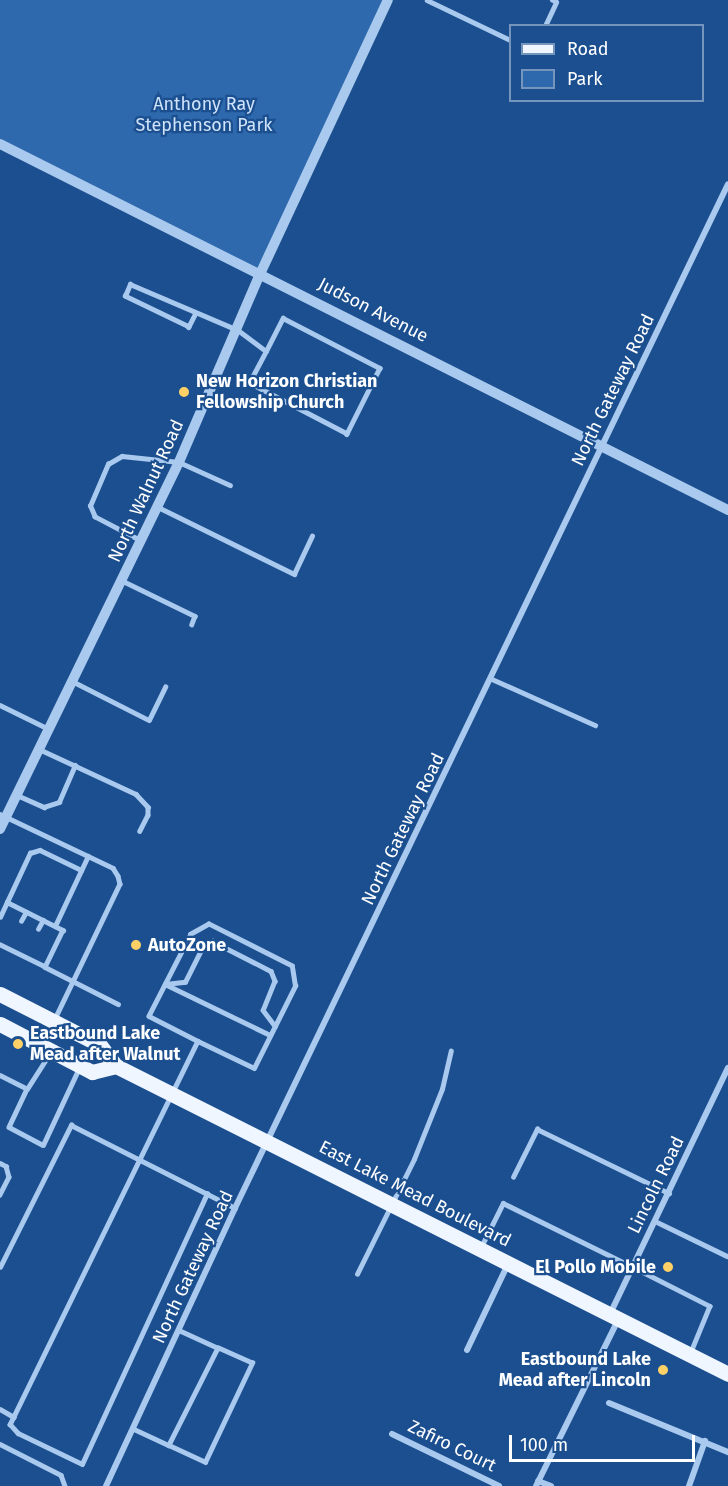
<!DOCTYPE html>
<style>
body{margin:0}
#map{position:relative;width:728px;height:1486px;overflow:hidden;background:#1b4f8f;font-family:"Fira Sans",sans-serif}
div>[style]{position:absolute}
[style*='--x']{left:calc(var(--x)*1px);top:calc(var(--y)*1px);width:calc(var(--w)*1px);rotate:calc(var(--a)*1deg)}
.green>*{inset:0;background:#2e69ad}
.service>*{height:4.5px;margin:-2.25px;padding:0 2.25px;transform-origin:2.25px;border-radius:2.25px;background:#a9c9ee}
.minor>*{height:6px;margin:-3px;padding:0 3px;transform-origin:3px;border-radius:3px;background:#a9c9ee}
.tertiary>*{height:10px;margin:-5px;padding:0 5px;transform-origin:5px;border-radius:5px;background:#a9c9ee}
.primary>*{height:15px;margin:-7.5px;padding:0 7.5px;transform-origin:7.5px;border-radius:7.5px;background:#f0f6ff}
.dots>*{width:16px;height:16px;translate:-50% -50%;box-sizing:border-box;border:3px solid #1b4f8f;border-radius:50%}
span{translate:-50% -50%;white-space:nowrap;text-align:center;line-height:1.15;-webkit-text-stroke:4.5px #1b4f8f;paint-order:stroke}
.park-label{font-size:18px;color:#cfe3fa}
.street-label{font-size:18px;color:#fff}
.poi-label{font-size:18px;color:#fff;font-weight:700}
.left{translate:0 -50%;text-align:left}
.right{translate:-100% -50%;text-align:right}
.legend{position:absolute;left:509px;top:24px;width:195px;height:78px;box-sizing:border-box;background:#1b4f8f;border:2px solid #7695bc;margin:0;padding:8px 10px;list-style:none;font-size:18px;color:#fff}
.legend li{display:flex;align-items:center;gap:12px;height:30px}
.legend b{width:30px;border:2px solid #7695bc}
.scale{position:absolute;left:509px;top:1435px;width:186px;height:27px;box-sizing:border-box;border:3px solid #fff;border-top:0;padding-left:8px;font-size:18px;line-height:21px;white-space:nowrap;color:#fff;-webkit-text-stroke:4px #1b4f8f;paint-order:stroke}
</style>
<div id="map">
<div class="green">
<div style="clip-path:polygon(0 0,389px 0,261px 272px,0 144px)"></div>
</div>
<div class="service">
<div style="--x:427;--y:0;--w:92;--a:25.7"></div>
<div style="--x:545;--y:26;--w:26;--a:-65"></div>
<div style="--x:556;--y:2;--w:4;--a:-153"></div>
<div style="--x:196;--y:313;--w:16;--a:117"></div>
<div style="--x:189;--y:327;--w:71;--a:-154.2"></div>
<div style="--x:125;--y:296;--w:13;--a:-67"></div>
<div style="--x:130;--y:284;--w:117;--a:23.1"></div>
<div style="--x:238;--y:330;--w:35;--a:37"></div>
<div style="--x:266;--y:351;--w:37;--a:-63"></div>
<div style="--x:283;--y:318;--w:109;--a:27.3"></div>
<div style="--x:380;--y:368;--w:74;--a:116.6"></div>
<div style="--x:347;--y:434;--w:110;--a:-152.5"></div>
<div style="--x:249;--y:383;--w:36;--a:-62"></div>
<div style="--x:158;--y:507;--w:152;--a:26.2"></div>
<div style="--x:294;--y:574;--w:42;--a:-64.7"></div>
<div style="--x:139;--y:540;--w:50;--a:-152.4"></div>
<div style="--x:95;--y:517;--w:12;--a:-114"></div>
<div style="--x:90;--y:506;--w:46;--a:-66.8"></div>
<div style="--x:108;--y:464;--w:16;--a:-30"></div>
<div style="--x:122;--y:456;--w:57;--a:6"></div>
<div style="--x:179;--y:462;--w:56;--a:24.3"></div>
<div style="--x:123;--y:581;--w:80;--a:25.9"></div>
<div style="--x:195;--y:616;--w:9;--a:111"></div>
<div style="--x:492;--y:679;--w:113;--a:24.1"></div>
<div style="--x:72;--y:681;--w:86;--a:26.9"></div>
<div style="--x:149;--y:720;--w:37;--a:-64"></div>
<div style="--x:0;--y:705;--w:55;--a:26.1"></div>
<div style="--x:39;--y:749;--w:107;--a:24.9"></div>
<div style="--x:136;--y:794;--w:18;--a:47"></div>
<div style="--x:148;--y:807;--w:8;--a:90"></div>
<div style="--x:148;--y:815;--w:18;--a:117"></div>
<div style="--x:17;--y:795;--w:30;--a:24"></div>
<div style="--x:44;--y:807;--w:16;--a:-18"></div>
<div style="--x:59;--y:802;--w:40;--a:-66.6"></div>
<div style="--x:0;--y:814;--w:125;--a:25.5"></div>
<div style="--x:113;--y:868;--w:9;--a:58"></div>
<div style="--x:118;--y:876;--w:8;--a:76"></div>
<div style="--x:120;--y:884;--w:150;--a:115.7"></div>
<div style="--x:7;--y:902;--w:54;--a:-64.9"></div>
<div style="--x:30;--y:853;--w:10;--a:-17"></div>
<div style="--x:40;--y:850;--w:46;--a:26"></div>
<div style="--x:0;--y:917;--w:17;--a:-65"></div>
<div style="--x:7;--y:902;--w:63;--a:26.6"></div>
<div style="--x:63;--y:930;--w:41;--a:115.9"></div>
<div style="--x:45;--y:967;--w:50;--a:-153.9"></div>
<div style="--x:21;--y:921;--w:10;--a:-61"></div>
<div style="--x:55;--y:926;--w:77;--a:-64.8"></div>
<div style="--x:38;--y:929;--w:10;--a:-61"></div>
<div style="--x:45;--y:967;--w:82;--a:26.9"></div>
<div style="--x:165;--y:984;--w:20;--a:-6"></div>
<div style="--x:185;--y:982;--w:42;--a:-63.4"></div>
<div style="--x:204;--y:944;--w:9;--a:-21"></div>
<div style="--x:212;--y:941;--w:66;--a:27"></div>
<div style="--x:271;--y:971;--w:11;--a:68"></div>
<div style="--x:275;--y:981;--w:31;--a:112"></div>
<div style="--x:263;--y:1010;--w:20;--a:53"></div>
<div style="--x:165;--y:984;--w:117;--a:25.9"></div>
<div style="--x:198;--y:1041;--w:62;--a:25.7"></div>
<div style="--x:254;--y:1068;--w:92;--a:-63.4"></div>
<div style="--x:295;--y:986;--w:20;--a:-99"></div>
<div style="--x:292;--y:966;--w:93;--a:-153.2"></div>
<div style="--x:209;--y:924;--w:21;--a:151"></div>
<div style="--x:191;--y:934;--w:92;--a:117.1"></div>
<div style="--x:149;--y:1016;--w:55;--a:27"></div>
<div style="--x:198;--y:1041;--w:427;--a:116.1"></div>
<div style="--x:10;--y:1424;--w:12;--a:48"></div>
<div style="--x:18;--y:1433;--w:71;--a:25.8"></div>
<div style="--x:82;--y:1464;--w:298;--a:-65.2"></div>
<div style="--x:0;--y:1075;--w:30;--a:27"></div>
<div style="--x:27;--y:1089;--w:42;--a:115.3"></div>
<div style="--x:9;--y:1127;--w:38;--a:28"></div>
<div style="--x:43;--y:1145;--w:85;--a:-64.9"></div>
<div style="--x:27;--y:1089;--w:43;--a:-57.4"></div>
<div style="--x:0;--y:1163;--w:7;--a:27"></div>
<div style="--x:6;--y:1166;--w:11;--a:75"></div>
<div style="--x:9;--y:1177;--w:20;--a:117"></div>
<div style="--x:513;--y:1177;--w:54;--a:-63.4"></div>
<div style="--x:537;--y:1129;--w:147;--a:25.9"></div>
<div style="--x:655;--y:1221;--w:80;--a:25.9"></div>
<div style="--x:481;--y:1247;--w:49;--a:-63.4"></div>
<div style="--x:503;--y:1203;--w:145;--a:26.2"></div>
<div style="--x:633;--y:1267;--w:86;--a:26.9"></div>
<div style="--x:710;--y:1306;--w:50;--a:112.4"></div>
<div style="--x:0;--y:1267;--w:159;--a:-63.4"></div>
<div style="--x:71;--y:1125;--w:184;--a:26.8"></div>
<div style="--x:357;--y:1274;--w:128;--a:-63.6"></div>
<div style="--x:414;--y:1159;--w:75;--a:-68.2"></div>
<div style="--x:442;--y:1089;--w:39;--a:-77"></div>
<div style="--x:181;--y:1331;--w:41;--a:24.7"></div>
<div style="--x:0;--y:1409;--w:16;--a:30"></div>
<div style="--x:134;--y:1429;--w:38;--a:25"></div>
<div style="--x:169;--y:1445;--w:40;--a:25"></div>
<div style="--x:205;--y:1462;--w:110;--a:-64.6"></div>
<div style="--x:252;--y:1363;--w:37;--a:-156"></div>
<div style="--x:218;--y:1348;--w:109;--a:116.8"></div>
<div style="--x:0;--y:1444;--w:68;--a:26.9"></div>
<div style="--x:61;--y:1475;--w:12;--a:70"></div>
</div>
<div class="minor">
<div style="--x:610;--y:1314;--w:273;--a:-64.4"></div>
<div style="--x:467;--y:1350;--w:95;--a:-64.5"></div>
<div style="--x:609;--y:1403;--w:129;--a:22.4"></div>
<div style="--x:392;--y:1434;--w:119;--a:25.9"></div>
<div style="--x:538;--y:1481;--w:14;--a:21"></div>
<div style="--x:106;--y:1486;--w:306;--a:-65.1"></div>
<div style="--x:235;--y:1208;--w:1136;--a:-64.29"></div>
<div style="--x:536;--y:1486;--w:185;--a:-63.7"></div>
<div style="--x:689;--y:1486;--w:48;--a:-70.4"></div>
</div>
<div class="tertiary">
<div style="--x:0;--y:144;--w:815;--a:26.69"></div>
<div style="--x:0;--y:829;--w:408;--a:-64"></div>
<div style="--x:179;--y:462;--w:207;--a:-66.7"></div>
<div style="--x:261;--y:272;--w:300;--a:-65"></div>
</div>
<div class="primary">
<div style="--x:0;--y:994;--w:112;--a:27"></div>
<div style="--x:100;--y:1045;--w:26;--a:53"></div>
<div style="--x:116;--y:1066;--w:685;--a:26.71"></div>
<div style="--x:0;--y:1024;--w:104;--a:27.6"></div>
<div style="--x:92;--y:1072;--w:25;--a:-14"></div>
</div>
<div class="dots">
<div style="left:184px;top:392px;background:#ffd166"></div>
<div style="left:136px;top:945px;background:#ffd166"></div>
<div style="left:18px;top:1044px;background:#ffd166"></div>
<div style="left:668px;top:1267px;background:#ffd166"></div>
<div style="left:663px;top:1370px;background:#ffd166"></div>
</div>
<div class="park-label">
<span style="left:204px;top:115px">Anthony Ray<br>Stephenson Park</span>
</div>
<div class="street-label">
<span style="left:373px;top:310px;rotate:27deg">Judson Avenue</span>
<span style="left:613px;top:390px;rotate:-64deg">North Gateway Road</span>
<span style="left:146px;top:491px;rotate:-65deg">North Walnut Road</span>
<span style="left:403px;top:829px;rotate:-64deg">North Gateway Road</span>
<span style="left:656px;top:1185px;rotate:-64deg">Lincoln Road</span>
<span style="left:415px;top:1194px;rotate:27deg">East Lake Mead Boulevard</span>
<span style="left:193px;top:1267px;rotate:-65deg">North Gateway Road</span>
<span style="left:452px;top:1446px;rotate:26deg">Zafiro Court</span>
</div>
<div class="poi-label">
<span class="left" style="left:196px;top:392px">New Horizon Christian<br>Fellowship Church</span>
<span class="left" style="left:148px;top:945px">AutoZone</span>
<span class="left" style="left:30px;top:1044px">Eastbound Lake<br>Mead after Walnut</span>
<span class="right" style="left:656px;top:1267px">El Pollo Mobile</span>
<span class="right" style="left:651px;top:1370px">Eastbound Lake<br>Mead after Lincoln</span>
</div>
<ul class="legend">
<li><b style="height:8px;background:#f0f6ff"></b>Road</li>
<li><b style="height:16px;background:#2e69ad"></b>Park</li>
</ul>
<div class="scale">100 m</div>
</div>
